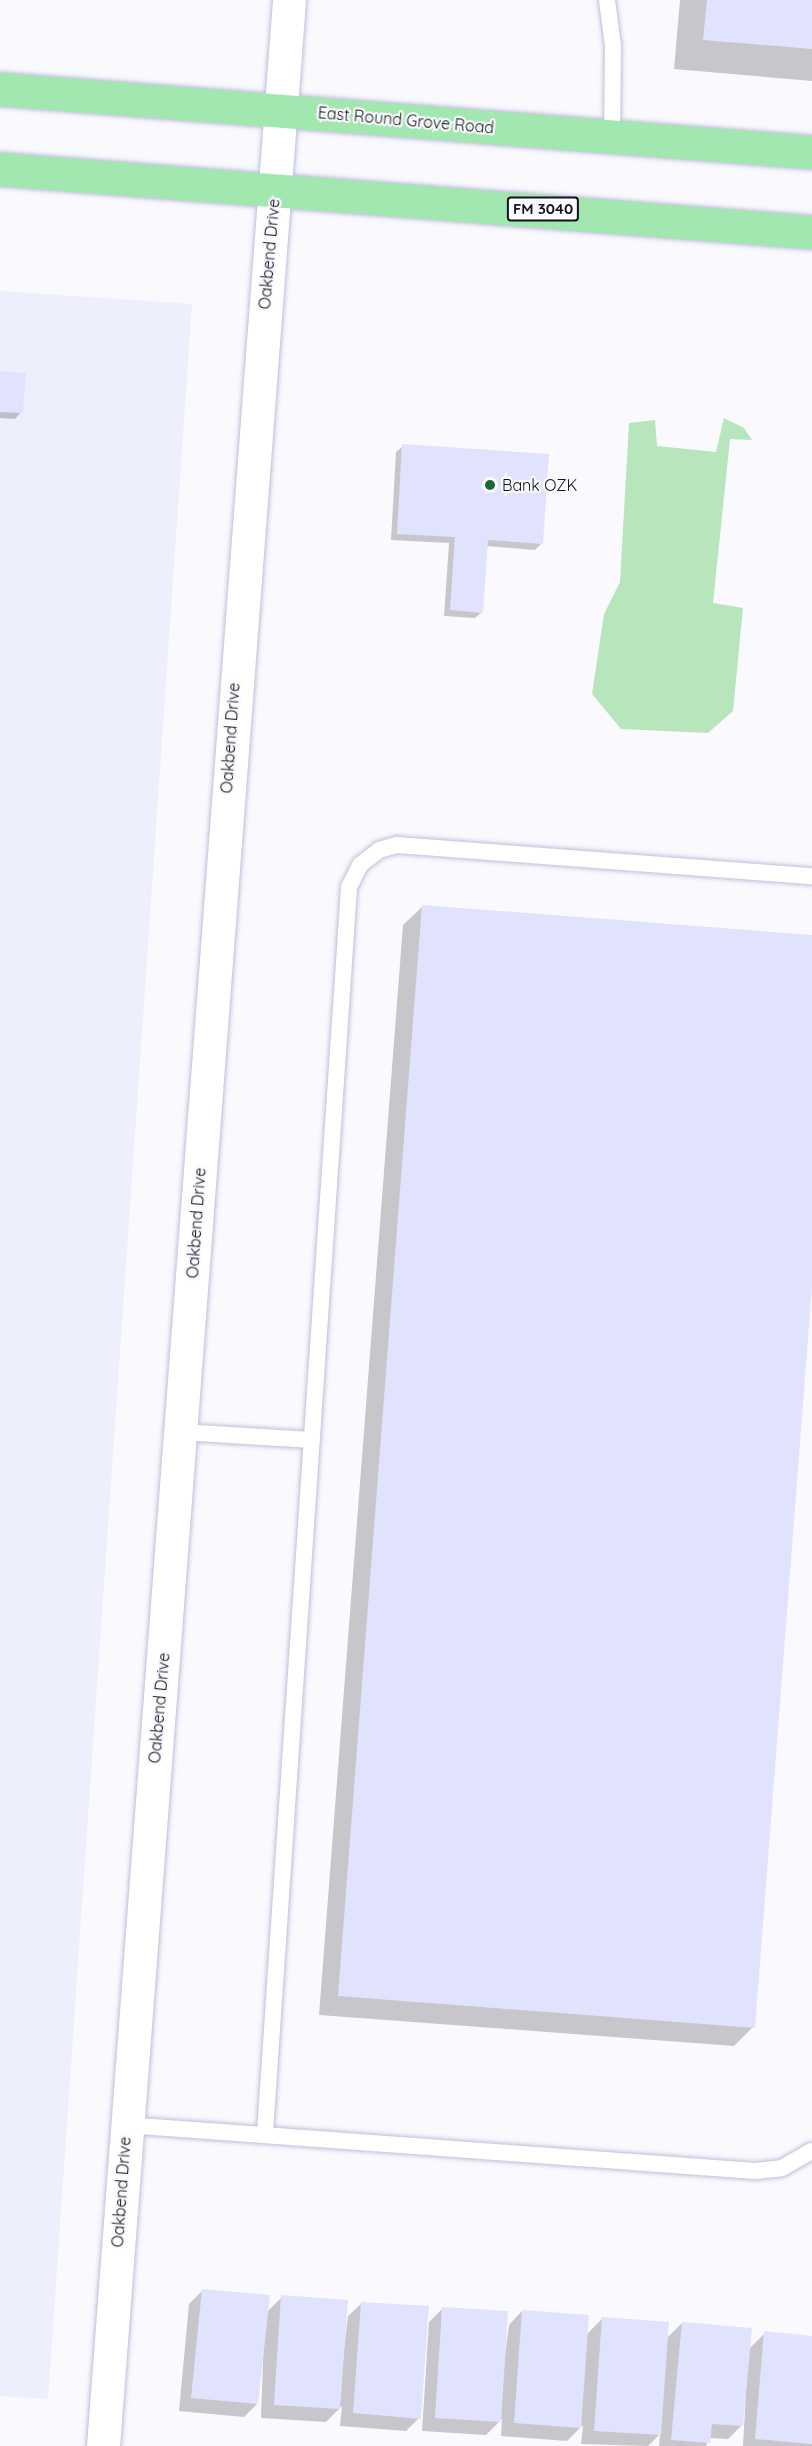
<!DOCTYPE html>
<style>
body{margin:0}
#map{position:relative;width:812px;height:2446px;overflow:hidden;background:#f9f9fe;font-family:Quicksand,sans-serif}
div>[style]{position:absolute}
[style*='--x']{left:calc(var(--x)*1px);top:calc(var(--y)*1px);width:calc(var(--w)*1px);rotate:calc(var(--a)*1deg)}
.built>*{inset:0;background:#eeeffd}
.green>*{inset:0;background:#b7e6bd}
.shadow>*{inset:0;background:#0003}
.building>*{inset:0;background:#e1e3fe}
.roads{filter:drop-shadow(0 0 2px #bec0d9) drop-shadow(0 0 2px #bec0d9)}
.lane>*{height:16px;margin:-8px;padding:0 8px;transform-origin:8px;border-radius:8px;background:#fff}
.secondary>*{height:33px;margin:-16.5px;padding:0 16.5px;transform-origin:16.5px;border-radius:16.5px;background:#fff}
.primary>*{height:33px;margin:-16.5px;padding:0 16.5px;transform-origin:16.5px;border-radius:16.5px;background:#a2e7b0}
.dots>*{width:16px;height:16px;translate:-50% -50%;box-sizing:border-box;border:3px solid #f9f9fe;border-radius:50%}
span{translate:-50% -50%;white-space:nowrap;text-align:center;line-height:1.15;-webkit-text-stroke:4.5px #f9f9fe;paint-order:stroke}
.shield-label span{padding:2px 4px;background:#f9f9fe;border:2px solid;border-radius:4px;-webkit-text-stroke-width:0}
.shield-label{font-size:15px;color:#13131c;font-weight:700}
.street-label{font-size:16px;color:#13131c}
.poi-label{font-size:16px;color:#13131c}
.left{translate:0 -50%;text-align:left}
</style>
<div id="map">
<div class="built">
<div style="clip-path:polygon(0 291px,192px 304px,48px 2399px,0 2396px)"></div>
</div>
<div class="green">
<div style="clip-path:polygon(724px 418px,744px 428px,752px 440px,730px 439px,713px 603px,743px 608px,733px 711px,708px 733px,621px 729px,592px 694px,604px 614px,620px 582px,629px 423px,655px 420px,657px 446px,716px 452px)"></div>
</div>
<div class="shadow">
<div style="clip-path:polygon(680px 0,812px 0,812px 81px,674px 69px)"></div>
<div style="clip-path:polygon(0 373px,21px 412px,15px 419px,0 418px)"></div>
<div style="clip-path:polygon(403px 446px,542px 543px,535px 550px,486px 546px,482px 612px,475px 618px,444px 616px,449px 543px,391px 540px,396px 452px)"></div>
<div style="clip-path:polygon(423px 906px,812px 936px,812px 1267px,753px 2027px,734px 2046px,319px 2015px,403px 925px)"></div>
<div style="clip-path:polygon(203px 2290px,266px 2313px,282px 2297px,341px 2374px,348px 2316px,362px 2303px,419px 2418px,406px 2431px,340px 2426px,342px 2406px,326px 2422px,261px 2418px,264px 2333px,257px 2404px,244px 2417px,179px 2411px,189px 2304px)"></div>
<div style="clip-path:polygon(443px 2308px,502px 2378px,509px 2325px,522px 2311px,587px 2334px,602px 2319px,666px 2339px,682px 2323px,748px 2350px,765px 2333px,812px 2337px,812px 2446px,743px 2446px,748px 2355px,741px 2426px,728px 2439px,709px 2438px,706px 2446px,659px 2446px,660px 2434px,648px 2446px,581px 2444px,583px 2425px,567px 2441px,501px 2436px,502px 2419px,486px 2435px,422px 2431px,429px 2322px)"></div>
</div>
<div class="building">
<div style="clip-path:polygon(707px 0,812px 0,812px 49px,703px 40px)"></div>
<div style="clip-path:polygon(0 371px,26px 373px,23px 413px,0 412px)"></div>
<div style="clip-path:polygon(402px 444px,549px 454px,543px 544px,488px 540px,483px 613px,450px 610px,455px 537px,397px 534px)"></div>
<div style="clip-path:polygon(422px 905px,812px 935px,812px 1287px,755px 2028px,338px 1996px)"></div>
<div style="clip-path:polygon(202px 2289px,270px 2295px,258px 2404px,191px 2398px)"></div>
<div style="clip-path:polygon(281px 2295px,348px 2300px,340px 2409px,274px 2405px)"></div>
<div style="clip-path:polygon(361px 2302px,429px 2306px,421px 2419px,353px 2413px)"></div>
<div style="clip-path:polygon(442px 2307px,508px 2311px,501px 2422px,435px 2418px)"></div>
<div style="clip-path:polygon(522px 2310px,589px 2315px,581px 2428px,514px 2423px)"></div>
<div style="clip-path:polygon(602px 2317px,669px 2322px,661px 2435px,594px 2431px)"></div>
<div style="clip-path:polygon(682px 2322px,752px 2328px,743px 2426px,712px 2424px,710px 2443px,671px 2440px)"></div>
<div style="clip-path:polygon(764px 2331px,812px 2336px,812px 2444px,755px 2439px)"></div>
</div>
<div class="roads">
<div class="lane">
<div style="--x:607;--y:0;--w:46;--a:82.6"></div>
<div style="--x:613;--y:46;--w:91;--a:90.6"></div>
<div style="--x:181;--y:1432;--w:131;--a:3.5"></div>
<div style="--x:126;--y:2125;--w:631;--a:4.18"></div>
<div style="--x:755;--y:2171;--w:27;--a:-6"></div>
<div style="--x:782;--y:2168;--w:34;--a:-30"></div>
<div style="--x:265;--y:2133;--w:1249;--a:-86.14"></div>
<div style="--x:349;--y:887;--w:25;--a:-63"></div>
<div style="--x:360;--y:865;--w:24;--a:-38"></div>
<div style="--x:379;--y:850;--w:19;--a:-16"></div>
<div style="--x:397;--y:845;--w:416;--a:4.3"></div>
</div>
<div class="secondary">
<div style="--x:103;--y:2446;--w:2453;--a:-85.65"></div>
</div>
<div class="primary">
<div style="--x:0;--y:89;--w:814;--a:4.44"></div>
<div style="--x:0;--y:169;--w:814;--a:4.44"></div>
</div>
</div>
<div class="dots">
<div style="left:490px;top:485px;background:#206631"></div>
</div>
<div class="shield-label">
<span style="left:543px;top:209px">FM 3040</span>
</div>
<div class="street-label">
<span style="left:406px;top:120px;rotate:5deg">East Round Grove Road</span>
<span style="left:269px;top:254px;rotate:-85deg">Oakbend Drive</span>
<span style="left:230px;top:738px;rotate:-86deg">Oakbend Drive</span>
<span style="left:196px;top:1223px;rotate:-86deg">Oakbend Drive</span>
<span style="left:159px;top:1708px;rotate:-85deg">Oakbend Drive</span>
<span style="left:121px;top:2192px;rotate:-86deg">Oakbend Drive</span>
</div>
<div class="poi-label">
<span class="left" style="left:502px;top:485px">Bank OZK</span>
</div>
</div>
